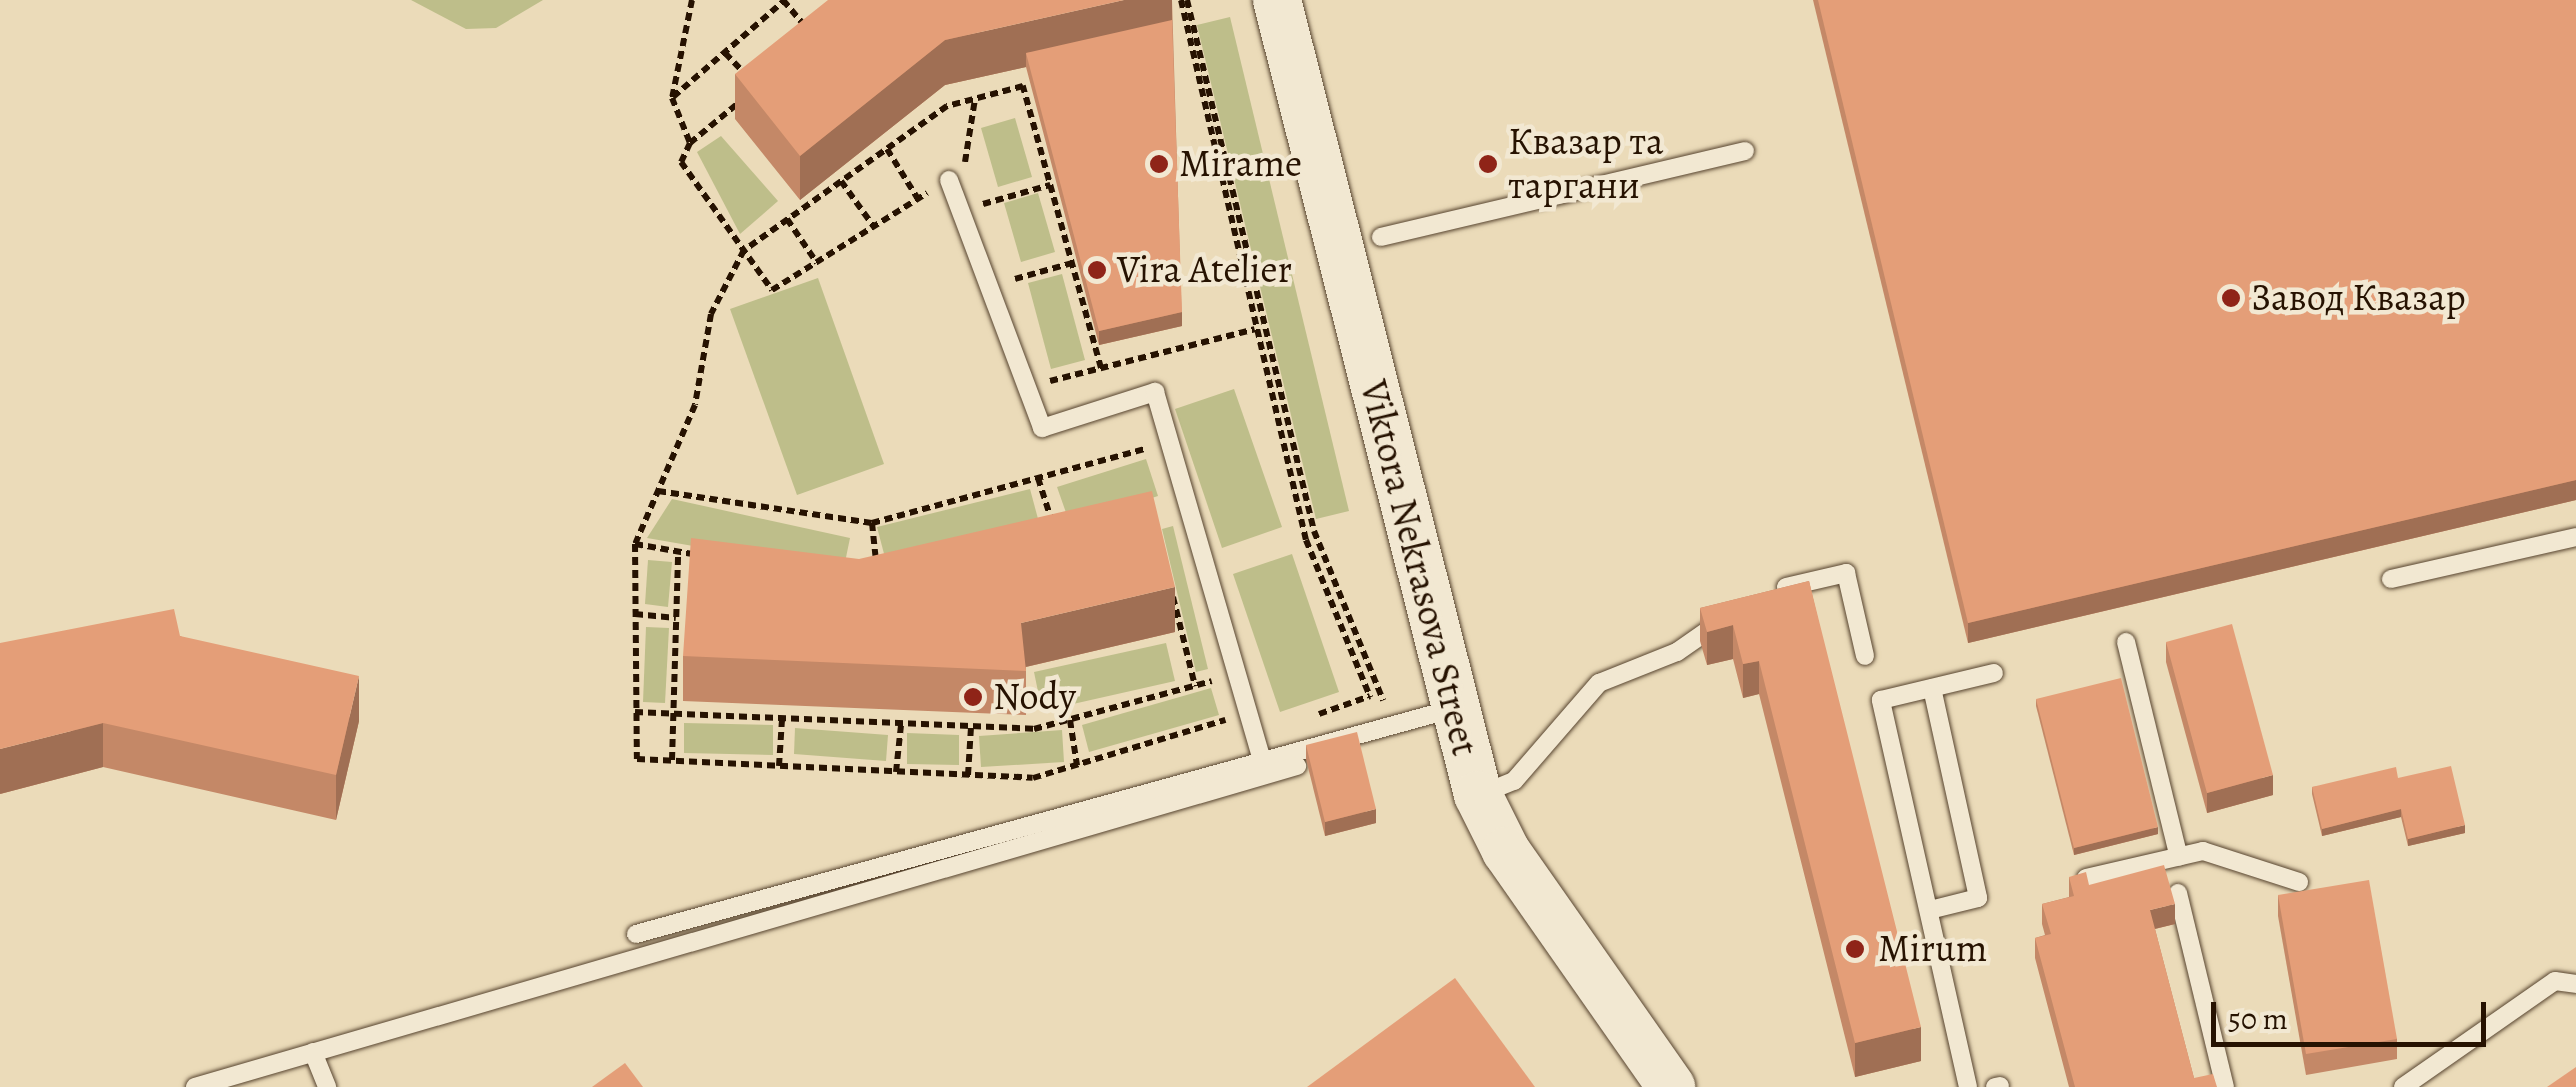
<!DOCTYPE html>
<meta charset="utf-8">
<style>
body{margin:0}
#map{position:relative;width:2576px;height:1087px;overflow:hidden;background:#ebdbb9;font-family:Alegreya,serif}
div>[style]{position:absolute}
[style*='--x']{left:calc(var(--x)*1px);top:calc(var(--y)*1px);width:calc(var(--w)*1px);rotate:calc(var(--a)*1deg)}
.green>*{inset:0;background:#bebe8a}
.path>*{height:6px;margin-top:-3px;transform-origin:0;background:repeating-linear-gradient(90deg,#261201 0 8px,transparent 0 13px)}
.roads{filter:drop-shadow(0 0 2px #57442f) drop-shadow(0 0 2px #57442f)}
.lane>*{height:18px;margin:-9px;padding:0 9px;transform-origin:9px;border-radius:9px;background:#f2e8d2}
.secondary>*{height:48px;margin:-24px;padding:0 24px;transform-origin:24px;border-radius:24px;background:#f2e8d2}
.wall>*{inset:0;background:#c48867}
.shaded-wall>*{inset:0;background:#a06f54}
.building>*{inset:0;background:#e49e78}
.dots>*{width:28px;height:28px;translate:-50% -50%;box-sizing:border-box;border:5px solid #f2e8d2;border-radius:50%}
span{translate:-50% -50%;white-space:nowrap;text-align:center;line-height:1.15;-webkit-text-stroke:9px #f2e8d2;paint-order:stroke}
.poi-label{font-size:38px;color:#261201}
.left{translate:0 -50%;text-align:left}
.street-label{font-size:38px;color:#261201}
.scale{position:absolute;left:2211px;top:1002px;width:275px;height:45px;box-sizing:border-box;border:5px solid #261201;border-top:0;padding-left:12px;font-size:30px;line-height:35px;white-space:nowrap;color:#261201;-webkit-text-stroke:8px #f2e8d2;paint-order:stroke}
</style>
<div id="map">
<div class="green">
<div style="clip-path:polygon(411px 0,543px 0,496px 28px,466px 29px)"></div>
<div style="clip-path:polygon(1230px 17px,1349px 511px,1316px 519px,1197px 25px)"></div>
<div style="clip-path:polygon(1015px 118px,1032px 177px,998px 187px,981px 128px)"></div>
<div style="clip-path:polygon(721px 136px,778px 201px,740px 234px,697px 152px)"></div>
<div style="clip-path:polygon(1038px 193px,1055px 252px,1021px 262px,1004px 203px)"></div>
<div style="clip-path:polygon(1062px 274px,1085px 360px,1051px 369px,1028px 283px)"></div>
<div style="clip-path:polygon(818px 278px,884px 464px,797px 495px,730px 309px)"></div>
<div style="clip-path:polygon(1234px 389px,1282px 527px,1222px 548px,1175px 409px)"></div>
<div style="clip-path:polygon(1146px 459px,1158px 496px,1070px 524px,1057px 487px)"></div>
<div style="clip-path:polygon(1030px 489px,1041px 530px,888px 569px,877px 527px)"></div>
<div style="clip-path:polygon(672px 499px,850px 538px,843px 572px,647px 538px)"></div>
<div style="clip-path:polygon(1173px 526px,1208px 669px,1196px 672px,1162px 529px)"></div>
<div style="clip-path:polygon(1292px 554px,1339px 692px,1280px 712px,1233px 574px)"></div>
<div style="clip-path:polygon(648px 560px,672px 562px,668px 607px,645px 604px)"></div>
<div style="clip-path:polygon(646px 627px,669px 628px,665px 703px,643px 702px)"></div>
<div style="clip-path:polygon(1166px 643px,1175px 681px,1042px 711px,1034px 672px)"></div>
<div style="clip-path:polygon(1211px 688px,1219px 715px,1089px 752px,1082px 725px)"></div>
<div style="clip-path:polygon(684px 723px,773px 725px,773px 755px,684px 753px)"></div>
<div style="clip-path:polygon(795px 728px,888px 735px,886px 761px,794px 754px)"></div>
<div style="clip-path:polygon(1062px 730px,1064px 762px,981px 767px,979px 736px)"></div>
<div style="clip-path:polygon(907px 733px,959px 735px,959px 765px,907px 764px)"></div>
</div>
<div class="path">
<div style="--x:692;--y:0;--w:100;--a:101.5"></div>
<div style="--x:672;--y:98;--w:48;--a:68.2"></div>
<div style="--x:690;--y:143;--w:21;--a:115"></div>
<div style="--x:681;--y:162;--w:157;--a:54.6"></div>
<div style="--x:772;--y:290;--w:183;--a:-32"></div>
<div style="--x:783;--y:0;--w:34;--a:50"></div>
<div style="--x:1181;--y:0;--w:554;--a:76.97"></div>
<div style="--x:1306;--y:540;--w:170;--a:67.8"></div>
<div style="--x:1187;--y:0;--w:546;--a:76.55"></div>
<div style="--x:1314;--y:531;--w:183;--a:67.8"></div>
<div style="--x:725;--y:53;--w:30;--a:46"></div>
<div style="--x:673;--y:97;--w:147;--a:-40.9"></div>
<div style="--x:690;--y:143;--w:67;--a:-39.6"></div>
<div style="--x:887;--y:149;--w:59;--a:58.2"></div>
<div style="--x:965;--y:162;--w:64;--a:-81"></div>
<div style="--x:841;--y:181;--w:57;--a:54.3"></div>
<div style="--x:983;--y:204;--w:70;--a:-15.8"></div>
<div style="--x:787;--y:219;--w:53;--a:55.7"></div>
<div style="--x:1015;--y:279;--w:59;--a:-15.7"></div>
<div style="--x:1101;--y:368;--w:293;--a:-105.5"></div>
<div style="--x:1023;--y:86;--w:79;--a:165.3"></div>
<div style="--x:947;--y:106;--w:249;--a:144.6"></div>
<div style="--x:744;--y:250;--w:72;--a:117.3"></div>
<div style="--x:711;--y:314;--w:92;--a:100"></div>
<div style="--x:695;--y:405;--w:151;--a:113.3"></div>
<div style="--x:635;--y:544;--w:215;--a:89.5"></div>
<div style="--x:637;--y:759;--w:396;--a:2.7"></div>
<div style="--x:1033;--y:778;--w:201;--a:-16.8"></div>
<div style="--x:1050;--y:381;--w:211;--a:-14.2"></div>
<div style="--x:1038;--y:478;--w:46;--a:72.3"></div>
<div style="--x:658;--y:491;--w:216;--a:8.5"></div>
<div style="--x:872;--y:523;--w:283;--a:-15.2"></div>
<div style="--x:872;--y:523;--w:37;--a:84"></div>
<div style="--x:635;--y:544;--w:64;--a:9.9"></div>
<div style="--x:1173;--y:597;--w:92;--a:76.1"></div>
<div style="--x:635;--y:614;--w:41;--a:5.6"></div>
<div style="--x:635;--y:712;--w:399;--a:2.4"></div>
<div style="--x:1034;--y:729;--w:184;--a:-15.1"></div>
<div style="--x:1319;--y:714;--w:54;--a:-19.4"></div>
<div style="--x:1070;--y:720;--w:46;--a:81.2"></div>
<div style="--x:672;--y:760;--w:208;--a:-88.3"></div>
<div style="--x:779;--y:766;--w:47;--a:-86.3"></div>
<div style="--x:896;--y:772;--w:47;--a:-83.9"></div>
<div style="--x:968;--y:775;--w:48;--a:-86.4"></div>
</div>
<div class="roads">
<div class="lane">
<div style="--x:949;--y:180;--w:265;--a:69.4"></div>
<div style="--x:1042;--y:428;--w:119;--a:-17.7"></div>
<div style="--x:1155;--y:392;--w:379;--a:73.8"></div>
<div style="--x:1381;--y:237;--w:374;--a:-13.3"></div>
<div style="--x:2391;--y:579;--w:190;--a:-12.8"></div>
<div style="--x:1786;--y:587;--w:62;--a:-13.1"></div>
<div style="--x:1846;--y:573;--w:85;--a:77.1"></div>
<div style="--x:2126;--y:642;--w:221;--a:76.2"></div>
<div style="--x:1932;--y:688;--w:215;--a:77.6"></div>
<div style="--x:1978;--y:898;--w:45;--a:166"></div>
<div style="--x:1479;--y:795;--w:38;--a:-22"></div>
<div style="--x:1514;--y:781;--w:130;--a:-49.1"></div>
<div style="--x:1599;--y:683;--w:84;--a:-21.7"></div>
<div style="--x:1677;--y:652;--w:52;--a:-34.9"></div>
<div style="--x:2086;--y:878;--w:120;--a:-13"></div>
<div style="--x:2203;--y:851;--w:101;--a:17.9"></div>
<div style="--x:2178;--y:893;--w:200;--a:76.4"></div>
<div style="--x:636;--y:934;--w:846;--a:-15.42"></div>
<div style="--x:313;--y:1052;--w:38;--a:68"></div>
<div style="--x:195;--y:1087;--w:1148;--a:-16.24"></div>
<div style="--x:1968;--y:1087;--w:397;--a:-102.7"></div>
<div style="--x:1881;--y:700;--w:116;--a:-13.4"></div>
<div style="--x:1995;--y:1087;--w:5;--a:-11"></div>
<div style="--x:2403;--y:1087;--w:185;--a:-34.9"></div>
<div style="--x:2555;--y:981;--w:21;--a:8"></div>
</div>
<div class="secondary">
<div style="--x:1277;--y:0;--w:820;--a:75.81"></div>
<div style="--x:1478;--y:795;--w:63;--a:63.4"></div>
<div style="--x:1506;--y:851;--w:288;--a:55"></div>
</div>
</div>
<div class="wall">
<div style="clip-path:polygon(1172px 0,1182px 326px,1099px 345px,1026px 67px,945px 85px,800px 200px,735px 119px,735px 74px)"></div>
<div style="clip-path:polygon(1813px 0,2576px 0,2576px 500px,1968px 643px)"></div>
<div style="clip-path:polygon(1809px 581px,1921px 1061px,1855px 1077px,1759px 694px,1743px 698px,1733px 659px,1707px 665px,1700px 641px,1700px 608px)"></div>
<div style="clip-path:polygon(1175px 632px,1026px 667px,1026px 715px,683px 701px,683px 656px)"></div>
<div style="clip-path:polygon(180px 636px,359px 721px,336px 820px,103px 767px,0 794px)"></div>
<div style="clip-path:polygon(2166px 642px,2273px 795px,2207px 813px,2166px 662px)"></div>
<div style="clip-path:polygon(2036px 699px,2158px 834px,2074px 855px,2036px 706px)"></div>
<div style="clip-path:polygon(1306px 745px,1376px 823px,1325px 836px,1306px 759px)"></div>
<div style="clip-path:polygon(2398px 778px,2465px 833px,2408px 846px,2401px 817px,2322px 836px,2312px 794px,2312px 787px)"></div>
<div style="clip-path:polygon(2069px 877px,2175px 924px,2155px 929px,2194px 1078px,2217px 1087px,2069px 1087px,2035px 958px,2035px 938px,2045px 935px,2042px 924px,2042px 904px,2069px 897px)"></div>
<div style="clip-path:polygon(2278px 895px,2397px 1039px,2397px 1059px,2306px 1075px,2278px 916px)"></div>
</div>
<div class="shaded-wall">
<div style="clip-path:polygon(1124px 0,1172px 0,1172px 34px,1026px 53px,1026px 67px,945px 85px,800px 200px,800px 156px,945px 40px)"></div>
<div style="clip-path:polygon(1182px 312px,1182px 326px,1099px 345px,1099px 331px)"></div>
<div style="clip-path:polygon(2576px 480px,2576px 500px,1968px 643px,1968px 623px)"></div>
<div style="clip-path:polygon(1175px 587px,1175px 632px,1021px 668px,1021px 623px)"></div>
<div style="clip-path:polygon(1733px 625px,1733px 659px,1707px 665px,1707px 632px)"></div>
<div style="clip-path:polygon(1759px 661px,1759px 694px,1743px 698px,1743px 664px)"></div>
<div style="clip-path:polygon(359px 676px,359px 721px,336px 820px,336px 775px)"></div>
<div style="clip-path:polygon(103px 723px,103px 767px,0 794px,0 749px)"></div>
<div style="clip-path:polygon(2273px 775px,2273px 795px,2207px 813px,2207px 793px)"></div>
<div style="clip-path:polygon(1376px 809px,1376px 823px,1325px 836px,1325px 822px)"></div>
<div style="clip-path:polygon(2401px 809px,2401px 817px,2322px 836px,2322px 829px)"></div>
<div style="clip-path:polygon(2465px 825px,2465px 833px,2408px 846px,2408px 839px)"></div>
<div style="clip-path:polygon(2158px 827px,2158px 834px,2074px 855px,2074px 848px)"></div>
<div style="clip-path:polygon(2175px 904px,2175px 924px,2150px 930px,2150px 910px)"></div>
<div style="clip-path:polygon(1921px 1027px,1921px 1061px,1855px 1077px,1855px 1043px)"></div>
</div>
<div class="building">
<div style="clip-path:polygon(828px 0,1124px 0,945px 40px,800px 156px,735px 74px)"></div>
<div style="clip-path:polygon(1818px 0,2576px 0,2576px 480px,1968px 623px)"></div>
<div style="clip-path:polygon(1172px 20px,1182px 312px,1099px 331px,1026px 53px)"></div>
<div style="clip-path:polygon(1152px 491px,1175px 587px,1021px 623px,1026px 671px,683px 656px,691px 538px,859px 559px)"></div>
<div style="clip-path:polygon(1809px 581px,1921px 1027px,1855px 1043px,1759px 661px,1743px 664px,1733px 625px,1707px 632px,1700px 608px)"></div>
<div style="clip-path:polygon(174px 609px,180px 636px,359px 676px,336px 775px,103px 723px,0 749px,0 643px)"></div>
<div style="clip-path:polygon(2232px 624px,2273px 775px,2207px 793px,2166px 642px)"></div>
<div style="clip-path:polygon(2121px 678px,2158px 827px,2074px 848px,2036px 699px)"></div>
<div style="clip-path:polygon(1357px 732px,1376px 809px,1325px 822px,1306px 745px)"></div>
<div style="clip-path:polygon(2451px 766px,2465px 825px,2408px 839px,2401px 809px,2322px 829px,2312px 787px,2396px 767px,2398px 778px)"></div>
<div style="clip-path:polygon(2164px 865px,2175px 904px,2150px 910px,2194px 1078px,2213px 1074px,2217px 1087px,2075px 1087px,2035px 938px,2051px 934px,2042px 904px,2074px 896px,2069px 877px,2086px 872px,2089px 885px)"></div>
<div style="clip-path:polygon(2369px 880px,2397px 1039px,2306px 1054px,2278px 895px)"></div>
<div style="clip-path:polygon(1455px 978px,1535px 1087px,1307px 1087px)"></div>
<div style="clip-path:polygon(625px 1063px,643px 1087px,592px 1087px)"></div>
<div style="clip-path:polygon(2576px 1067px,2576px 1087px,2547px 1087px)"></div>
</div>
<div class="dots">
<div style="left:1159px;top:164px;background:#8f2418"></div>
<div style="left:1488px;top:164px;background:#8f2418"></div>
<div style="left:1097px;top:270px;background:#8f2418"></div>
<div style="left:2231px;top:298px;background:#8f2418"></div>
<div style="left:973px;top:697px;background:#8f2418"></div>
<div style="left:1855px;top:949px;background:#8f2418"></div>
</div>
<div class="poi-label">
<span class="left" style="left:1508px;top:164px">Квазар та<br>таргани</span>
<span class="left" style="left:1179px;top:164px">Mirame</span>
<span class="left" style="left:1117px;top:270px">Vira Atelier</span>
<span class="left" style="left:2251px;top:298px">Завод Квазар</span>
<span class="left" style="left:993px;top:697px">Nody</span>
<span class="left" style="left:1878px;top:949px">Mirum</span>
</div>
<div class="street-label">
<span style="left:1419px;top:568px;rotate:76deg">Viktora Nekrasova Street</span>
</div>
<div class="scale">50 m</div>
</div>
